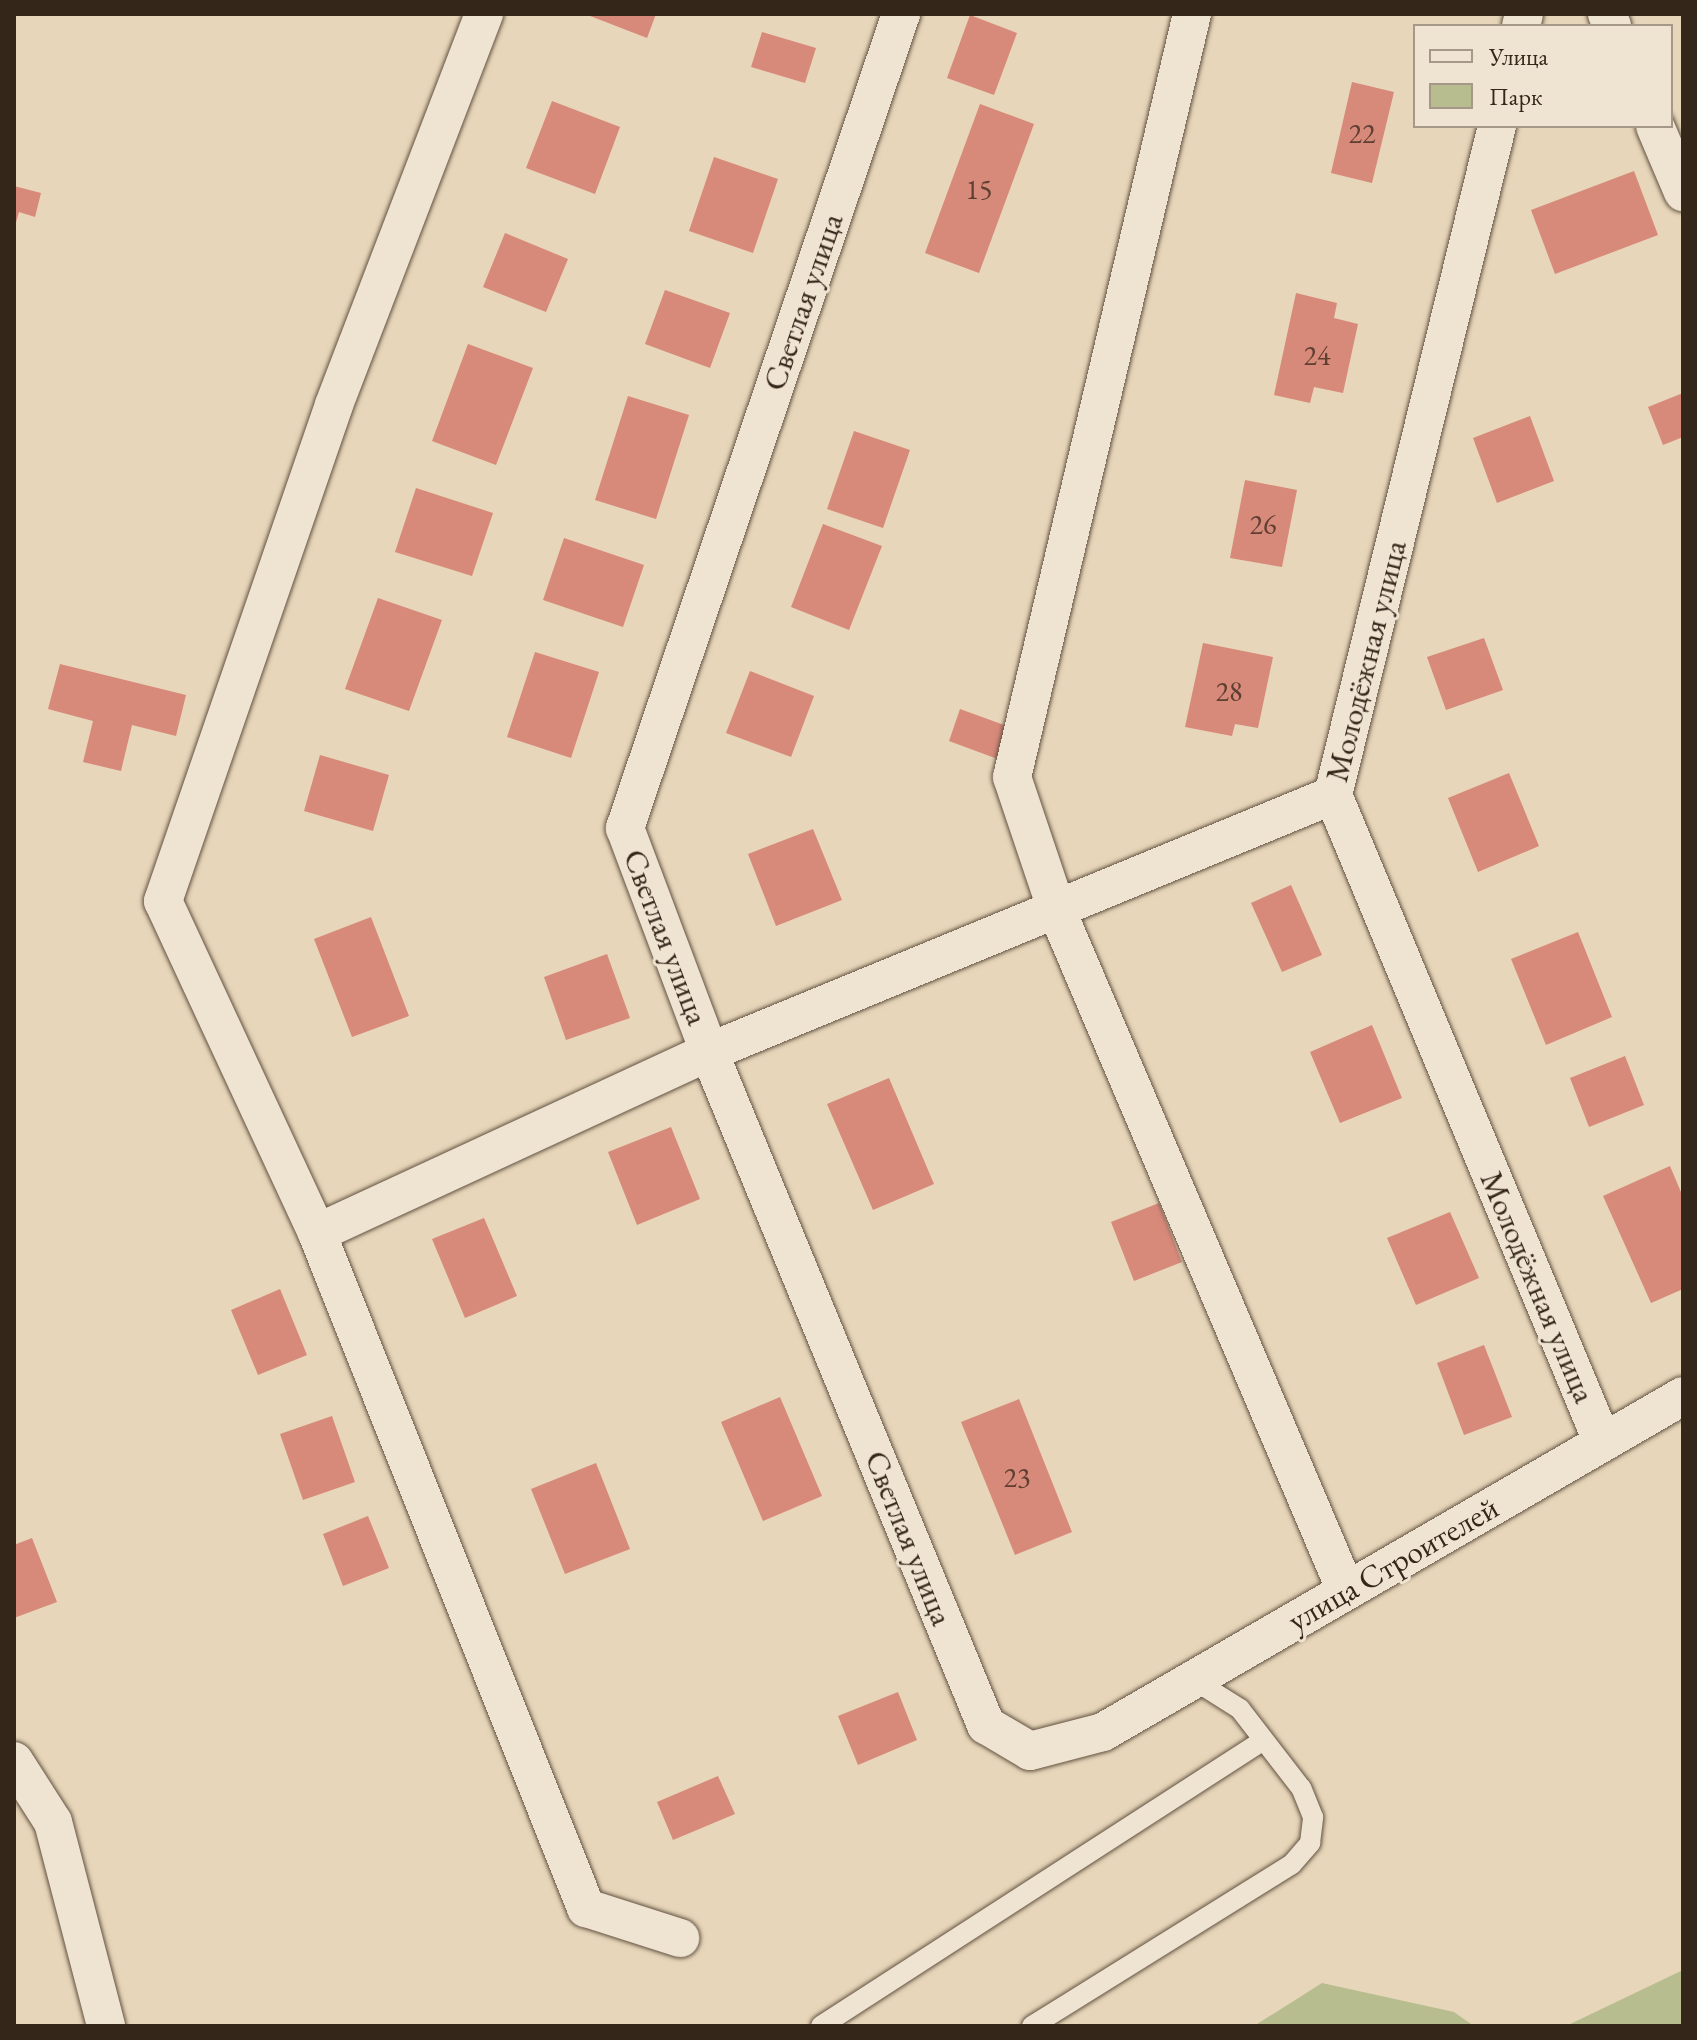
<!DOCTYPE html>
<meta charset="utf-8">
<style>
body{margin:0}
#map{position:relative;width:1697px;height:2040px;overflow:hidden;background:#e7d6b9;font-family:"EB Garamond",serif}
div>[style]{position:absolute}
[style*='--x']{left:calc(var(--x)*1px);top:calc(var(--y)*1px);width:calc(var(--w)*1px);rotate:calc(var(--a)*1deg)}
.green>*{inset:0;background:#b7bd8e}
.building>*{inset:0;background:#d7897a}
.roads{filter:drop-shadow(0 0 2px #625242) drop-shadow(0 0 2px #625242)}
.service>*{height:20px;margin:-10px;padding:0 10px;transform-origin:10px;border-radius:10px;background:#efe4d2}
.minor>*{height:38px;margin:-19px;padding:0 19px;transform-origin:19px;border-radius:19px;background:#efe4d2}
span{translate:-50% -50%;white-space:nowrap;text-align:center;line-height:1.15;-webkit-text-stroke:6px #efe4d2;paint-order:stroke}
.number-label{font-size:28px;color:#5e3f32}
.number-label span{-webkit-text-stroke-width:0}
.street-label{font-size:32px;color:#35261a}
.frame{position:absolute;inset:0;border:16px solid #35261a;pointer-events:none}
.legend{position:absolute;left:1413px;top:24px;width:260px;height:104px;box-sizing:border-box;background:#efe4d2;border:2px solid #a59888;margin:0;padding:10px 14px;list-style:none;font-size:24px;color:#35261a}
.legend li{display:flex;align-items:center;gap:16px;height:40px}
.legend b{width:40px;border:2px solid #a59888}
</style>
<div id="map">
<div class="green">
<div style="clip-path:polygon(1683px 1970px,1683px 2026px,1566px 2026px)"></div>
<div style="clip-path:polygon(1322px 1983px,1454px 2012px,1474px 2026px,1254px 2026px)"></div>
</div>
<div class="building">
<div style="clip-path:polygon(585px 14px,656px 14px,647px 38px)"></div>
<div style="clip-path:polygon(970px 15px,1017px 33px,994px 95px,947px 78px)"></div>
<div style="clip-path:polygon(762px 32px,816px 48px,805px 83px,751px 67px)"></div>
<div style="clip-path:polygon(1352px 82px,1394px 92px,1372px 183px,1331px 173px)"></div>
<div style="clip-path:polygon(552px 101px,620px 127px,595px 194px,526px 168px)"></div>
<div style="clip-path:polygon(980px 104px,1034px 124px,979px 273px,925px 253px)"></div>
<div style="clip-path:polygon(714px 157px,778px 179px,753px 253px,689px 231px)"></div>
<div style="clip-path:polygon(1634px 171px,1658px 235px,1555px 274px,1531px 210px)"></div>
<div style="clip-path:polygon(14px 186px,41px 193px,35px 217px,19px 212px,15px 226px)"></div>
<div style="clip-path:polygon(505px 233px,568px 259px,546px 312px,483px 287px)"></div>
<div style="clip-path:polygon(665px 290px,730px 313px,710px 368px,645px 344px)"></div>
<div style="clip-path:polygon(1296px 293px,1337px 303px,1334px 318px,1358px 324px,1343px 393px,1314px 387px,1310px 403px,1274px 395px)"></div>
<div style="clip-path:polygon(468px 344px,533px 368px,496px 465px,432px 441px)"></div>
<div style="clip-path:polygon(1683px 393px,1683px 437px,1663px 445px,1648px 407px)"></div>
<div style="clip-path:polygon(628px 396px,689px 415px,656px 519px,595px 500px)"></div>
<div style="clip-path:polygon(1530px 416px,1554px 481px,1497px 503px,1473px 438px)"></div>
<div style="clip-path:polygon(854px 431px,910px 450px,883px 528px,827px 509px)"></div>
<div style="clip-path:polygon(1245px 480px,1297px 490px,1282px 567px,1230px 558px)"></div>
<div style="clip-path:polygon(416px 488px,493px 513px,472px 576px,395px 552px)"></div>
<div style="clip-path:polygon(823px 524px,882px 546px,849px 630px,791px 607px)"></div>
<div style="clip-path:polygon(564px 538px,644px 565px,623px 627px,543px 600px)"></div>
<div style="clip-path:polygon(378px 598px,442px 620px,409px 711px,345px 689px)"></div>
<div style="clip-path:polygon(1484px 638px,1503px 690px,1446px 710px,1427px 657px)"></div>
<div style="clip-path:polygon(1203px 643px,1273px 657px,1258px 728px,1235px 724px,1232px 736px,1185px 727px)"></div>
<div style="clip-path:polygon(535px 652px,599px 672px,571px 758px,507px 737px)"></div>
<div style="clip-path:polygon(60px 664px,186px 695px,176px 736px,132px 725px,121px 771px,83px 762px,93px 721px,48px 709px)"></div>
<div style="clip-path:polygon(750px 671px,814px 696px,791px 757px,726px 733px)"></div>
<div style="clip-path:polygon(960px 709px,1015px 729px,1003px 761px,949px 741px)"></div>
<div style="clip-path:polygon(320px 755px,389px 775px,373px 831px,304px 811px)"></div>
<div style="clip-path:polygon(1509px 773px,1539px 846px,1478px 872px,1448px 798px)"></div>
<div style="clip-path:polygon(813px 829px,842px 900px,776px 926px,748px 854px)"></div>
<div style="clip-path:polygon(1291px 885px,1322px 955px,1282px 972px,1251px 903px)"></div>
<div style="clip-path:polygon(371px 917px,409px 1016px,352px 1037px,314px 939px)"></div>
<div style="clip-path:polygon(1578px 932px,1612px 1017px,1546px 1045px,1511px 959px)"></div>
<div style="clip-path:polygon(607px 954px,630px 1018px,566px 1040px,544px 977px)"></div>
<div style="clip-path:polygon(1372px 1025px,1402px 1098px,1340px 1123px,1310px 1052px)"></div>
<div style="clip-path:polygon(1625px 1056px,1644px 1105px,1589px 1127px,1570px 1078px)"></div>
<div style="clip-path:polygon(889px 1078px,934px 1184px,873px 1210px,827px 1104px)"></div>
<div style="clip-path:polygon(671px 1127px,700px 1199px,637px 1225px,608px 1152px)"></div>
<div style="clip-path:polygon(1670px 1166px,1683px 1197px,1683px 1289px,1651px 1303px,1603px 1196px)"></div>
<div style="clip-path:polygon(1159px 1203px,1182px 1262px,1134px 1281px,1111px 1222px)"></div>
<div style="clip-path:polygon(1450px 1212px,1479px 1278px,1416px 1305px,1387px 1238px)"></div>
<div style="clip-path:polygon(484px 1218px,517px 1296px,465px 1318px,432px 1239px)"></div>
<div style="clip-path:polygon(280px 1289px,307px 1355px,258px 1375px,231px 1310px)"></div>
<div style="clip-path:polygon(1484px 1345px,1512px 1417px,1464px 1435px,1437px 1363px)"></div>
<div style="clip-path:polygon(780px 1397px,822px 1496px,763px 1521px,721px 1422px)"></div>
<div style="clip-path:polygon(1019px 1399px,1072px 1532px,1015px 1555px,961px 1422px)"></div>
<div style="clip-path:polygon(332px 1416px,355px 1482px,303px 1500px,280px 1434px)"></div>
<div style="clip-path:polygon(596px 1463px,630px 1549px,565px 1574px,531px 1489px)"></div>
<div style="clip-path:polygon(368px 1516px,389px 1568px,343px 1586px,323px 1534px)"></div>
<div style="clip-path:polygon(32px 1538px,57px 1602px,14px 1618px,14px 1545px)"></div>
<div style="clip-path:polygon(898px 1692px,917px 1740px,858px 1765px,838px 1716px)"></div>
<div style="clip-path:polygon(718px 1776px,735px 1814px,673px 1840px,657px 1802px)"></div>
</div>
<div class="roads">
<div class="service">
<div style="--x:821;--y:2026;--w:525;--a:-32.87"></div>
<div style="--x:1032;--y:2026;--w:306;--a:-31.9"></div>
<div style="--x:1292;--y:1864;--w:28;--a:-49"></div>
<div style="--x:1310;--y:1843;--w:26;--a:-83"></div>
<div style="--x:1313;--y:1817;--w:31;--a:-112"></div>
<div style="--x:1301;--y:1788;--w:100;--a:-127.7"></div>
<div style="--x:1240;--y:1709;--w:54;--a:-147.8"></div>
</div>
<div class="minor">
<div style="--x:484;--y:14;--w:419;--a:111"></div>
<div style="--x:334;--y:405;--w:525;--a:109.02"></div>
<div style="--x:163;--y:901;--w:366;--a:65.1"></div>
<div style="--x:317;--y:1233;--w:727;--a:68.27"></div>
<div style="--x:586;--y:1908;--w:99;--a:17.7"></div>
<div style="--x:901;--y:14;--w:860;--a:108.73"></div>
<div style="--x:625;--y:828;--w:239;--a:69.4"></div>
<div style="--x:709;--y:1052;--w:728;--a:67.63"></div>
<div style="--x:986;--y:1725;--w:51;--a:30.6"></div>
<div style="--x:1030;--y:1751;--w:75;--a:-14.6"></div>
<div style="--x:1103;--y:1732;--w:670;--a:-30.08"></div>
<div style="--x:1192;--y:14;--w:784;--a:103.27"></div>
<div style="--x:1012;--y:777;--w:141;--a:71.4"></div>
<div style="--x:1057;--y:911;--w:739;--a:66.97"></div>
<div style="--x:1607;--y:14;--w:13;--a:67"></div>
<div style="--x:1521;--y:26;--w:12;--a:-76"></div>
<div style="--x:1497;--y:126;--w:689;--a:103.77"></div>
<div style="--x:1333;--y:795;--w:700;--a:67.39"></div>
<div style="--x:1655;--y:126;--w:72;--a:67"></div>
<div style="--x:317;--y:1233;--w:432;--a:-24.8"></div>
<div style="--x:709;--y:1052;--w:675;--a:-22.38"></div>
<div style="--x:14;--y:1761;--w:72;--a:57.4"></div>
<div style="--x:53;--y:1822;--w:211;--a:75.4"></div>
</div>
</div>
<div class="number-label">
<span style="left:1362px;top:133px">22</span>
<span style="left:979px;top:189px">15</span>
<span style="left:1317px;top:355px">24</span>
<span style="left:1263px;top:524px">26</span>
<span style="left:1229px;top:691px">28</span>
<span style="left:1017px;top:1477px">23</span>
</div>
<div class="street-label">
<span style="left:803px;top:302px;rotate:-71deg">Светлая улица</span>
<span style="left:1366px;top:661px;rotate:-76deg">Молодёжная улица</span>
<span style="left:666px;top:937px;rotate:69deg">Светлая улица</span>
<span style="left:1538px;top:1287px;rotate:67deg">Молодёжная улица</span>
<span style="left:909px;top:1538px;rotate:68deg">Светлая улица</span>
<span style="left:1393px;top:1564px;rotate:-30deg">улица Строителей</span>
</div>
<div class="frame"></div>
<ul class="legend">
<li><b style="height:10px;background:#efe4d2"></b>Улица</li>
<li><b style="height:22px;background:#b7bd8e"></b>Парк</li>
</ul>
</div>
